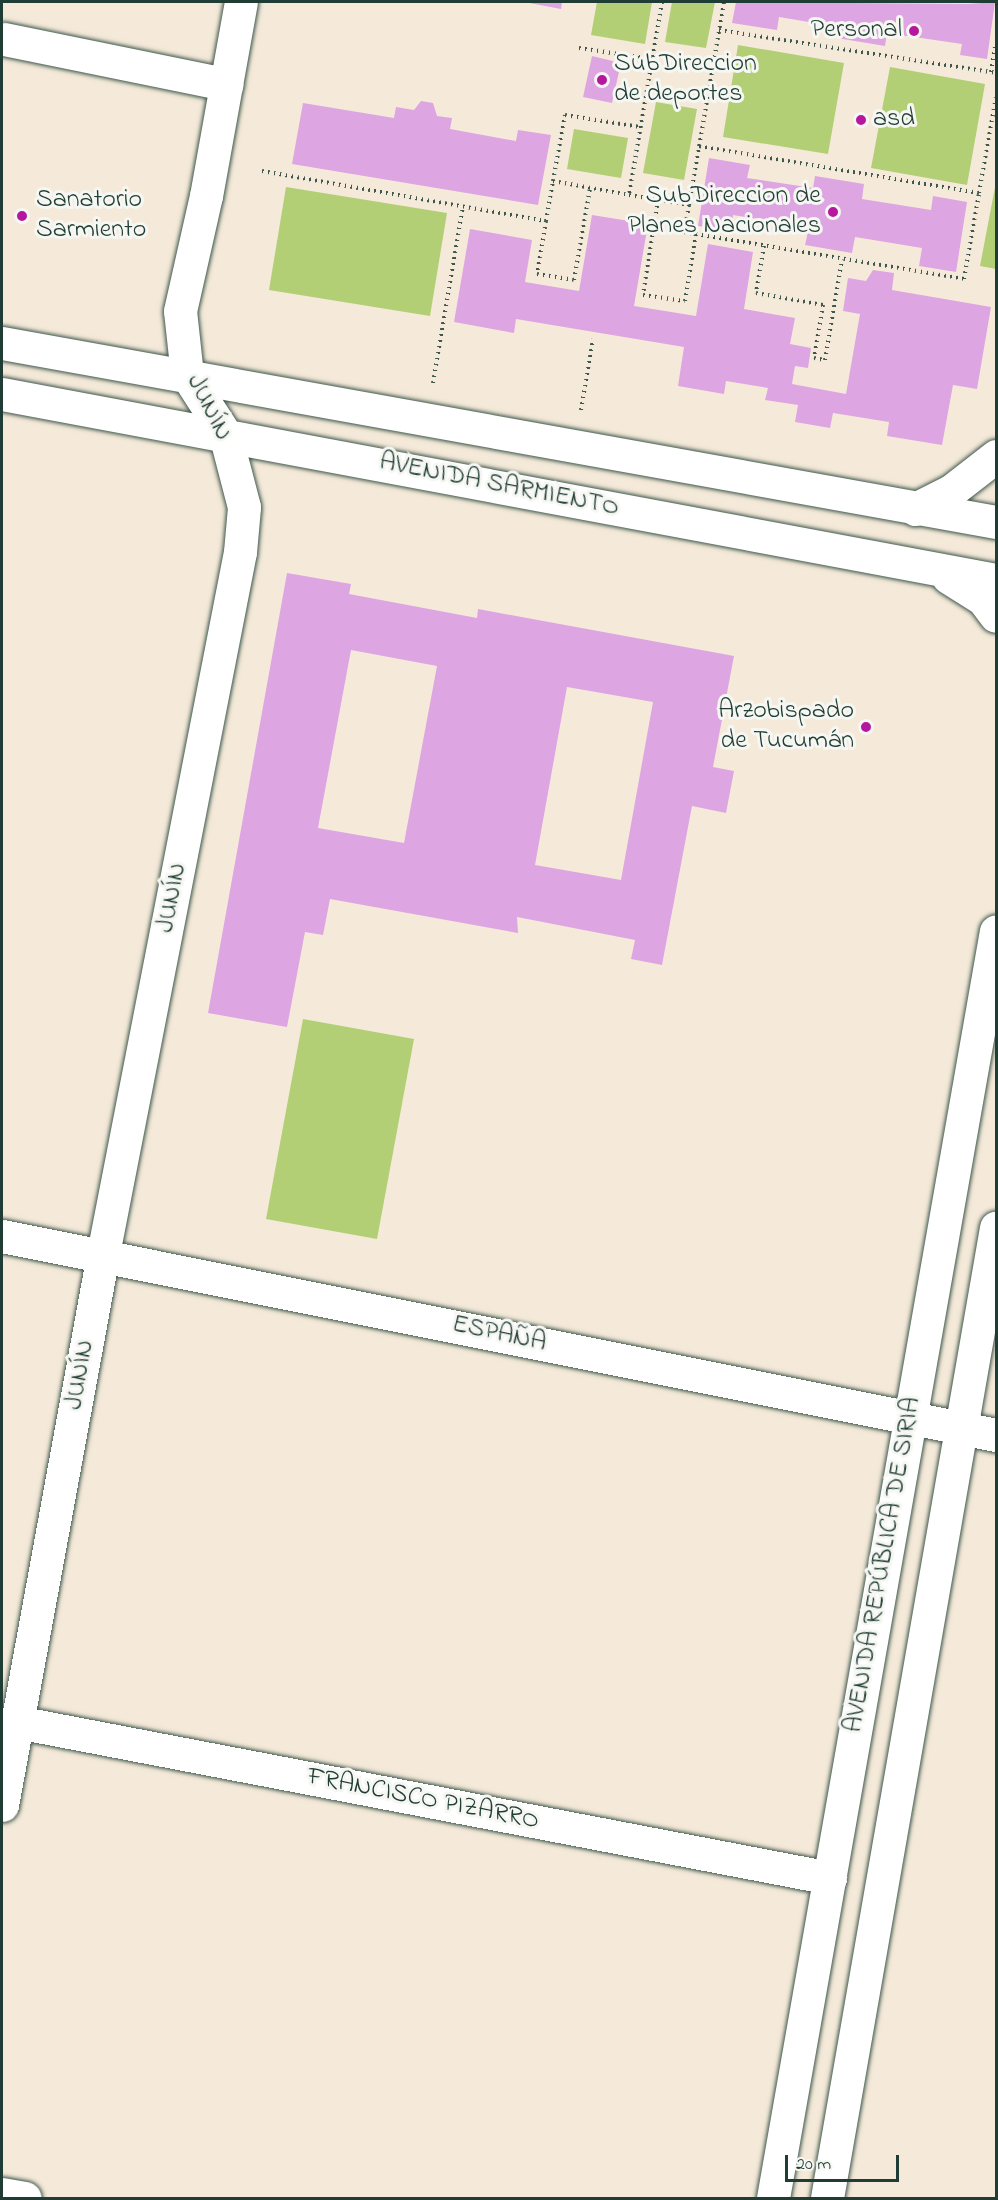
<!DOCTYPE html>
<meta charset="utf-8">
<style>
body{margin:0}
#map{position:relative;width:998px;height:2200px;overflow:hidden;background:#f5ead9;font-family:"Indie Flower",sans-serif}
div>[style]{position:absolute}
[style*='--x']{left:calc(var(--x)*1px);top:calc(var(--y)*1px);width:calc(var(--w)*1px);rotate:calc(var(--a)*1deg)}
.green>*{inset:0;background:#b2cf75}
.building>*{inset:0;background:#dea5e3}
.path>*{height:4px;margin-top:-2px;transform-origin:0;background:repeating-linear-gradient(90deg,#3f574d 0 1.5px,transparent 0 6px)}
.roads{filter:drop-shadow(0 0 2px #3f574d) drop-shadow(0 0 2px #3f574d)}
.minor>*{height:33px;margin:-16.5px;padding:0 16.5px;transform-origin:16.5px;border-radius:16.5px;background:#fff}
.major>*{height:33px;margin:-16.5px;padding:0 16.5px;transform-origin:16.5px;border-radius:16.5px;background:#fff}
.dots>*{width:16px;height:16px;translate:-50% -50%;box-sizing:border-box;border:3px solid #f6f6f2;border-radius:50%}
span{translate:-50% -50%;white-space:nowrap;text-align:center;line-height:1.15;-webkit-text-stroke:6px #f6f6f2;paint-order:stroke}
.poi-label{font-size:26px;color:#1f3d34}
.right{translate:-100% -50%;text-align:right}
.left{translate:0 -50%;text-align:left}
.street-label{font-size:26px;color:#1f3d34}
.frame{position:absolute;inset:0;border:3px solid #1f3d34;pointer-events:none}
.scale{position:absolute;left:785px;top:2155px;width:114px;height:27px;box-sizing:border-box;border:3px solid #1f3d34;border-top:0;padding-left:8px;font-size:18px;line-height:21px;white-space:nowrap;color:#1f3d34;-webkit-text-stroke:4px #f6f6f2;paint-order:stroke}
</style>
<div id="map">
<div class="green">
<div style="clip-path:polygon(597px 2px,652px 2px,645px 44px,591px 35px)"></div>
<div style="clip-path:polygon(672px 2px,715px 2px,706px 48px,665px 42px)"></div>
<div style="clip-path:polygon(738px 45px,844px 63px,828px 154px,723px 137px)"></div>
<div style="clip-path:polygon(890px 67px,985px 84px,967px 185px,871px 168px)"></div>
<div style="clip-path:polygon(656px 102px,697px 109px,684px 180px,643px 173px)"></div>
<div style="clip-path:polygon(574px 129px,628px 138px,621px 178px,567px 169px)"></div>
<div style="clip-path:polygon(996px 182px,996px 269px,980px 266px)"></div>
<div style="clip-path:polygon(286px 187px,447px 213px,430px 316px,269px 290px)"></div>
<div style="clip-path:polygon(303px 1019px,414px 1039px,377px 1239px,266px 1219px)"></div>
</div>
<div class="building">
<div style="clip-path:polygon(524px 2px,562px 2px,561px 9px)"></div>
<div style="clip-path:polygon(736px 2px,968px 4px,995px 2px,987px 59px,960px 55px,962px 44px,887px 33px,885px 46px,837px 38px,839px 27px,779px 17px,777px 30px,732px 23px)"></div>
<div style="clip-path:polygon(592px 56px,621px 63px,612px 103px,583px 97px)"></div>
<div style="clip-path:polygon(421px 101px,433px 103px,437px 116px,452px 118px,450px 129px,516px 141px,518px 130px,551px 135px,538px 205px,292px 164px,303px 103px,394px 118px,396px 107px,414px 110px)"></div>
<div style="clip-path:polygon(709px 158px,750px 165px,747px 178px,813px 188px,815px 176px,864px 184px,862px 199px,931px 210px,933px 196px,967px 202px,956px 272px,919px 266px,922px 248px,855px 237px,852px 253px,805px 245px,809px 227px,733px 215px,731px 231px,698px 226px)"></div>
<div style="clip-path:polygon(592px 215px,648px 224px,634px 306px,696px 316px,708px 244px,753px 252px,744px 309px,795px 318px,790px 344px,811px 348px,808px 368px,795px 366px,792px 384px,846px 394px,860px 314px,843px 311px,848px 278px,866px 281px,873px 270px,894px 273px,892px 290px,991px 307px,977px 389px,953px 385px,942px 445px,887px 436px,889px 422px,833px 413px,830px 428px,795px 422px,798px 405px,765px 400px,768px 388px,726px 381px,724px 394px,678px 386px,684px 347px,516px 319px,514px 333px,454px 322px,470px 229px,532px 240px,525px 282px,579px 291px)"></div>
<div style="clip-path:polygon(evenodd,287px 573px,351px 584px,349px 594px,477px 618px,478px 609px,734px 656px,713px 767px,734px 771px,726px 813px,692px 806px,662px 965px,631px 959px,635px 940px,517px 917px,518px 933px,330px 899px,323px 935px,305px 932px,287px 1027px,208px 1013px,287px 573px,351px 650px,437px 666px,404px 843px,318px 828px,351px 650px,287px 573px,567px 687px,653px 702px,621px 880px,535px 865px,567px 687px)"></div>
</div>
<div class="path">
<div style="--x:662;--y:2;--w:196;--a:99.7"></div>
<div style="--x:629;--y:195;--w:61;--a:9.5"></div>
<div style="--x:689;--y:205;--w:206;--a:-80.2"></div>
<div style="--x:719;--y:30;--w:280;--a:8.8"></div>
<div style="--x:579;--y:48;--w:74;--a:8.6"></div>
<div style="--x:991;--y:72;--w:30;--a:-81"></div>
<div style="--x:262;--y:171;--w:288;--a:10"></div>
<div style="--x:546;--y:221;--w:41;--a:-80.1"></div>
<div style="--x:553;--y:181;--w:77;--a:10.4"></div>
<div style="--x:553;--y:181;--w:67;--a:-79.7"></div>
<div style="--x:565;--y:115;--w:76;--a:9.1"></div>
<div style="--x:979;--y:193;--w:97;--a:-80"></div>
<div style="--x:658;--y:200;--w:96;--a:99"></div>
<div style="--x:643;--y:295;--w:42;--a:8.1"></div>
<div style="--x:685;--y:301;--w:68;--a:-80.7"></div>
<div style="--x:689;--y:205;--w:27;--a:100"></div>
<div style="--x:684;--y:232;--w:284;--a:9.5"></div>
<div style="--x:964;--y:279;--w:87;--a:-80.1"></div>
<div style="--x:979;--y:193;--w:284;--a:-170.5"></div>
<div style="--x:546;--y:221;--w:54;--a:99.6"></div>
<div style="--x:537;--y:274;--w:37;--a:9"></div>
<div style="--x:574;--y:280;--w:93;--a:-80.1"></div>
<div style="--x:764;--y:246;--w:48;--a:99.7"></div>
<div style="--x:756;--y:293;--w:68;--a:10.2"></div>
<div style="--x:823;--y:305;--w:54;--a:99.6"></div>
<div style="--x:814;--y:358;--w:11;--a:10"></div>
<div style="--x:825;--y:360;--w:102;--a:-80.4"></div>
<div style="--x:433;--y:383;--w:180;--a:-80.4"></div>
<div style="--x:581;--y:410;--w:72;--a:-80.4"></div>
</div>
<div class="roads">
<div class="minor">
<div style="--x:4;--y:39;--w:227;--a:11.5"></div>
<div style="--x:2;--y:1236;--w:1014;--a:11.32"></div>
<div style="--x:17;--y:1722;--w:828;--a:10.86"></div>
<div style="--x:2;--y:1805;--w:560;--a:-79.61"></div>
<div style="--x:103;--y:1254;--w:715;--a:-78.96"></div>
<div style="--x:240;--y:552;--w:45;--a:-84.9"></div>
<div style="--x:244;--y:507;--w:75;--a:-104.6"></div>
<div style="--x:225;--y:434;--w:70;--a:-122.8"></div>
<div style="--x:187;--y:375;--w:64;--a:-96.2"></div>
<div style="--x:180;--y:311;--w:118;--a:-77.3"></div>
<div style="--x:206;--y:196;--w:197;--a:-79.8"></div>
<div style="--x:2;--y:2194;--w:23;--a:10"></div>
</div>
<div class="major">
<div style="--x:2;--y:343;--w:1010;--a:10.21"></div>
<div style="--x:2;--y:394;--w:1011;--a:10.6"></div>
<div style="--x:915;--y:509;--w:40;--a:-26.6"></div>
<div style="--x:951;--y:491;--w:57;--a:-37.9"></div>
<div style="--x:948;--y:577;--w:41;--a:32.2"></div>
<div style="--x:983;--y:599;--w:21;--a:53"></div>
<div style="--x:773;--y:2198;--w:1286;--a:-80.02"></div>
<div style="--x:827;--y:2198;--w:985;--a:-80.12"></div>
</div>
</div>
<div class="dots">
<div style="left:914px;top:31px;background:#b5179e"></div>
<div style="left:602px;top:80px;background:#b5179e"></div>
<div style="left:861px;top:120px;background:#b5179e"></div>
<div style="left:833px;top:212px;background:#b5179e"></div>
<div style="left:22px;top:216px;background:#b5179e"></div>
<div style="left:866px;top:727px;background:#b5179e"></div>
</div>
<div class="poi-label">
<span class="right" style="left:902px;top:31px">Personal</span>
<span class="left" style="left:614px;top:80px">SubDireccion<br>de deportes</span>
<span class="left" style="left:873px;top:120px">asd</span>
<span class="right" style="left:821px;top:212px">SubDireccion de<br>Planes Nacionales</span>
<span class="left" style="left:36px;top:216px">Sanatorio<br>Sarmiento</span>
<span class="right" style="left:854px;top:727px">Arzobispado<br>de Tucumán</span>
</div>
<div class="street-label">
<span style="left:208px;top:408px;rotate:63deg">JUNÍN</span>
<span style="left:499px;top:486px;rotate:11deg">AVENIDA SARMIENTO</span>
<span style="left:173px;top:898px;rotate:-79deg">JUNÍN</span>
<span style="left:499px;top:1335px;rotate:12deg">ESPAÑA</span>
<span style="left:81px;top:1375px;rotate:-80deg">JUNÍN</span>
<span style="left:884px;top:1565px;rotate:-80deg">AVENIDA REPÚBLICA DE SIRIA</span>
<span style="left:423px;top:1800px;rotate:11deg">FRANCISCO PIZARRO</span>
</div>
<div class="frame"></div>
<div class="scale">20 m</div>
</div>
